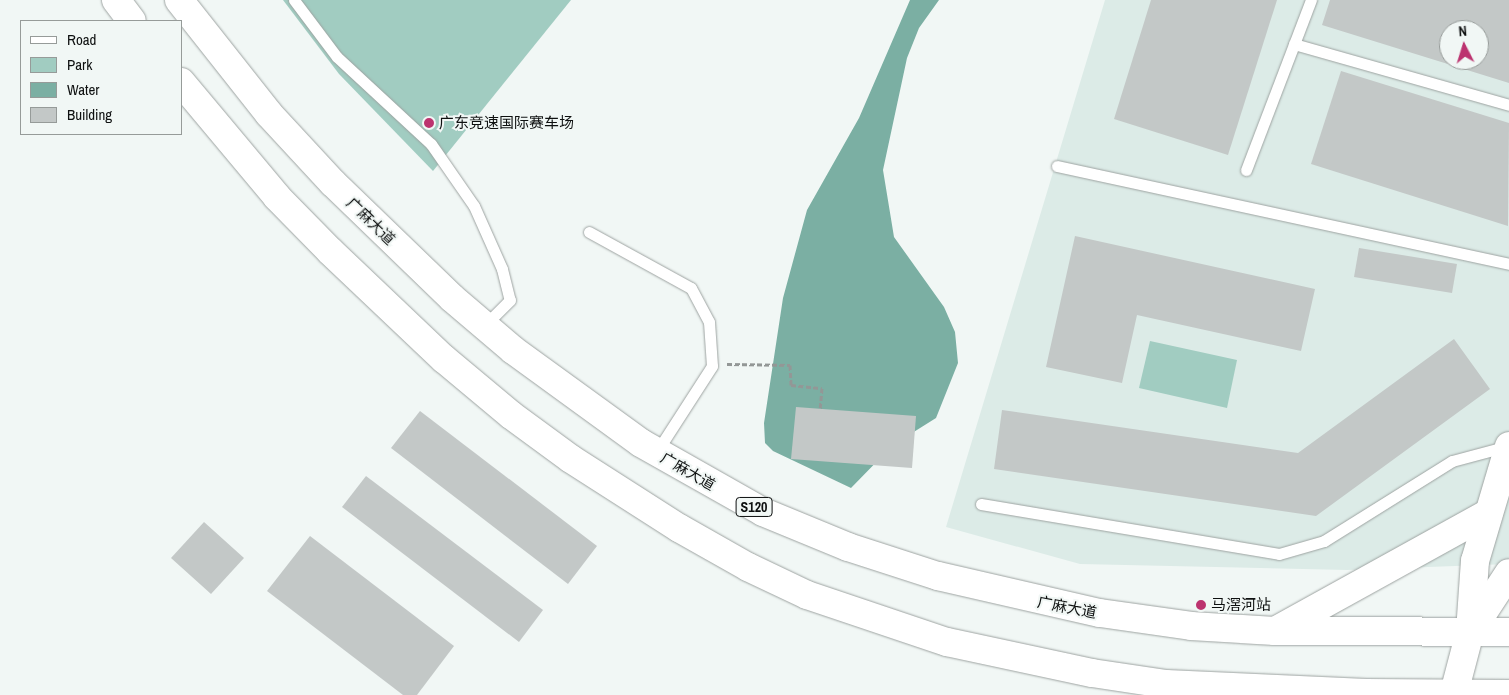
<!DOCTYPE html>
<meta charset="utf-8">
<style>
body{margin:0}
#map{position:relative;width:1509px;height:695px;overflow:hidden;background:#f1f7f5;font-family:"Archivo Narrow","Noto Sans SC",sans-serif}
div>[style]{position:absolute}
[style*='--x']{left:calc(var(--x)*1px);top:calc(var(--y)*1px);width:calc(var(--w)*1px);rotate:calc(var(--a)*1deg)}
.built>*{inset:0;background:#dcebe7}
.green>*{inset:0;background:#a1ccc1}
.water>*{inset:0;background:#7bafa3}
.building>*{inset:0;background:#c3c8c7}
.path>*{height:3px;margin-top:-1.5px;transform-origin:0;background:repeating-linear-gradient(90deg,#939796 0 5px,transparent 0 7.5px)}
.roads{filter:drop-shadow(0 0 1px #9da3a1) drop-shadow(0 0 1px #9da3a1)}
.lane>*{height:11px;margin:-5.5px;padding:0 5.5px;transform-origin:5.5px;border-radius:5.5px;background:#fff}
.secondary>*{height:28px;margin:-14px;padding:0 14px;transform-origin:14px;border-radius:14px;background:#fff}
.primary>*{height:28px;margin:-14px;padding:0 14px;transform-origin:14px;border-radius:14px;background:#fff}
.dots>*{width:14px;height:14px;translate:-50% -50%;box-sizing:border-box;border:2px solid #f1f7f5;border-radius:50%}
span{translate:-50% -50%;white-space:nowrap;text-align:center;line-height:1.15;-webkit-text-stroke:4px #f1f7f5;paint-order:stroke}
.shield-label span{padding:1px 4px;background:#f1f7f5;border:1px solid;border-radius:4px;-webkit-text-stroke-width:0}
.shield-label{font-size:14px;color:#0e1010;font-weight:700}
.poi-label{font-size:15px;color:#0e1010}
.left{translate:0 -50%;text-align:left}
.street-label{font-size:15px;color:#0e1010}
.legend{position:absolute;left:20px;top:20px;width:162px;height:115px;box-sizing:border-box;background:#f1f7f5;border:1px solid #969b99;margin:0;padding:6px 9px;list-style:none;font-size:15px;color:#0e1010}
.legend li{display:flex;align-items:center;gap:10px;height:25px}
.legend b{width:25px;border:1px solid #969b99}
.north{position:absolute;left:1439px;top:20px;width:50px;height:50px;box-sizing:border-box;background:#f1f7f5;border:1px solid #969b99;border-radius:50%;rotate:355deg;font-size:14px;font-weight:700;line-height:20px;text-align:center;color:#0e1010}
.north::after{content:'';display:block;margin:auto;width:18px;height:22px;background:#bc336f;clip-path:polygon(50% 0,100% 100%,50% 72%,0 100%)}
</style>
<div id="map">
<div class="built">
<div style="clip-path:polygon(evenodd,1105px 0,1509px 0,1509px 564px,1347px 570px,1080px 564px,946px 527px,1105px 0,1449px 30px,1479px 30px,1479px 60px,1449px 60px,1449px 30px)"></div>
</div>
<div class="green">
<div style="clip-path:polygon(283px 0,571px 0,433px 171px,339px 74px)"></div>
<div style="clip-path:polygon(1150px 341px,1237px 360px,1227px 408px,1139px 388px)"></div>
</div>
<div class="water">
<div style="clip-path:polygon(910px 0,939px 0,919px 28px,907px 58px,883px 170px,894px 237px,944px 307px,955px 332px,958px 363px,936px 418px,893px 445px,851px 488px,773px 451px,765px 443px,764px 423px,783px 298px,807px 210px,859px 118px)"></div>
</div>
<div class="building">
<div style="clip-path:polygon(1151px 0,1277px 0,1228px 155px,1114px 119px)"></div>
<div style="clip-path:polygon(evenodd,1330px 0,1509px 0,1509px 83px,1322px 25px,1330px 0,1449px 30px,1479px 30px,1479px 60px,1449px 60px,1449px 30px)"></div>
<div style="clip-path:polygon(1341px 71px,1509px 123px,1508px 226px,1311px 164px)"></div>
<div style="clip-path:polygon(1075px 236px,1315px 289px,1301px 351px,1137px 315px,1122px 383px,1046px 367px)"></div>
<div style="clip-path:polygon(1359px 248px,1457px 264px,1452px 293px,1354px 277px)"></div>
<div style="clip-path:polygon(1454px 339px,1490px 389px,1316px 516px,994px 469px,1002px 410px,1298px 453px)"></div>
<div style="clip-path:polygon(796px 407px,916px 416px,912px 468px,791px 459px)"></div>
<div style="clip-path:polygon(420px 411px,597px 546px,568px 584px,391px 448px)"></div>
<div style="clip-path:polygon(366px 476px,543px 610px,519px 642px,342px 507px)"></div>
<div style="clip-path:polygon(204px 522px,244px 558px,211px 594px,171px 558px)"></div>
<div style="clip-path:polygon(310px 536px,454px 646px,417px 695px,403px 695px,267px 591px)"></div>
</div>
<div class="path">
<div style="--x:727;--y:364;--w:63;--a:0.9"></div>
<div style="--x:790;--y:365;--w:20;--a:87"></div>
<div style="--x:791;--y:385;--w:31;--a:6"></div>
<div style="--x:822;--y:388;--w:21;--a:95"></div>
</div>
<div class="roads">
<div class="lane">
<div style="--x:294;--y:0;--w:71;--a:53"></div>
<div style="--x:337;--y:57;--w:128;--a:42.8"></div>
<div style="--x:431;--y:144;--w:75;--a:55.3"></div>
<div style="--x:474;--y:206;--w:69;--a:66"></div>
<div style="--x:502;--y:269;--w:32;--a:76"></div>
<div style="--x:510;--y:300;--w:37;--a:135"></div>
<div style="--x:1294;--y:44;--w:223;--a:15.8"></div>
<div style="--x:1057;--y:166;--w:463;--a:12.2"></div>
<div style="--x:1246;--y:170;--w:182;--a:-69.1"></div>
<div style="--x:589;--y:232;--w:116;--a:28.8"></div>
<div style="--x:691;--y:288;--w:38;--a:62"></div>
<div style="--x:709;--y:322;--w:44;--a:86.1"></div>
<div style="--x:712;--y:366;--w:103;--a:122.8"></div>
<div style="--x:981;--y:504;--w:302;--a:9.5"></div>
<div style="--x:1279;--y:554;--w:47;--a:-16.1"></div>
<div style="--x:1324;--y:541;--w:151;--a:-32"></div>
<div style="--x:1452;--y:461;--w:58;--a:-15"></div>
</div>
<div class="secondary">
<div style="--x:1275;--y:631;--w:244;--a:-28.9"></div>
<div style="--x:1471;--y:631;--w:69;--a:-56.8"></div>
<div style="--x:1454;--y:693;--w:63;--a:-75.3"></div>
<div style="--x:1470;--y:632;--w:71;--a:-86"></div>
<div style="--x:1475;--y:561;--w:120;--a:-73.5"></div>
</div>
<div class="primary">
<div style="--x:116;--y:0;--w:26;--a:53"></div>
<div style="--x:179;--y:0;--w:145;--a:51.7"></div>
<div style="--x:269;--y:114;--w:94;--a:47.2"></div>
<div style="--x:333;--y:183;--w:165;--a:44"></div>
<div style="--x:452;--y:298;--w:80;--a:40.4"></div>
<div style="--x:513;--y:350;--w:158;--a:36"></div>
<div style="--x:641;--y:443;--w:140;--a:29.5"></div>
<div style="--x:763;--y:512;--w:92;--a:22.4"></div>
<div style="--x:848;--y:547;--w:95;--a:17.9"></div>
<div style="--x:938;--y:576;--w:166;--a:12.9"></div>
<div style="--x:1100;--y:613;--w:92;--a:8.1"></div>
<div style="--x:1191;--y:626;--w:84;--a:3.4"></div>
<div style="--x:1275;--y:631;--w:234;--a:0.2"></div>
<div style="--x:181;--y:82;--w:150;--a:50.1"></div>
<div style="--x:277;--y:197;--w:76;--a:45.5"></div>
<div style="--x:330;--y:251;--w:157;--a:43.5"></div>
<div style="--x:444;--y:359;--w:87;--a:39.9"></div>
<div style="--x:511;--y:415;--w:74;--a:36.3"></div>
<div style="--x:571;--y:459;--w:128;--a:32.6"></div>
<div style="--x:679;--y:528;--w:79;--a:29.5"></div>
<div style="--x:748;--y:567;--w:65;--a:25.4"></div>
<div style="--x:807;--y:595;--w:148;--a:18.6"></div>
<div style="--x:947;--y:642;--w:148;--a:12.1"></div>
<div style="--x:1092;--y:673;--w:75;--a:8.5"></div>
<div style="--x:1166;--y:684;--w:200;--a:2.6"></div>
<div style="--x:1366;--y:693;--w:143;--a:0.4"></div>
</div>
</div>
<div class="dots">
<div style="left:429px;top:123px;background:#bc336f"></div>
<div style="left:1201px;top:605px;background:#bc336f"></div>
</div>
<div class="shield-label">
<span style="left:754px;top:507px">S120</span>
</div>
<div class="poi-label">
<span class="left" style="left:439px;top:123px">广东竞速国际赛车场</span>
<span class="left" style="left:1211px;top:605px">马滘河站</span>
</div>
<div class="street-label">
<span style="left:371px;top:221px;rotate:44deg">广麻大道</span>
<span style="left:688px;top:471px;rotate:30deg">广麻大道</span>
<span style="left:1067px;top:607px;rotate:11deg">广麻大道</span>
</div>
<ul class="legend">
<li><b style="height:6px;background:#fff"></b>Road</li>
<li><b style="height:14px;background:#a1ccc1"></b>Park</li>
<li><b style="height:14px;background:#7bafa3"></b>Water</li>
<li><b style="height:14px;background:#c3c8c7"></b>Building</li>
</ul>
<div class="north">N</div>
</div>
